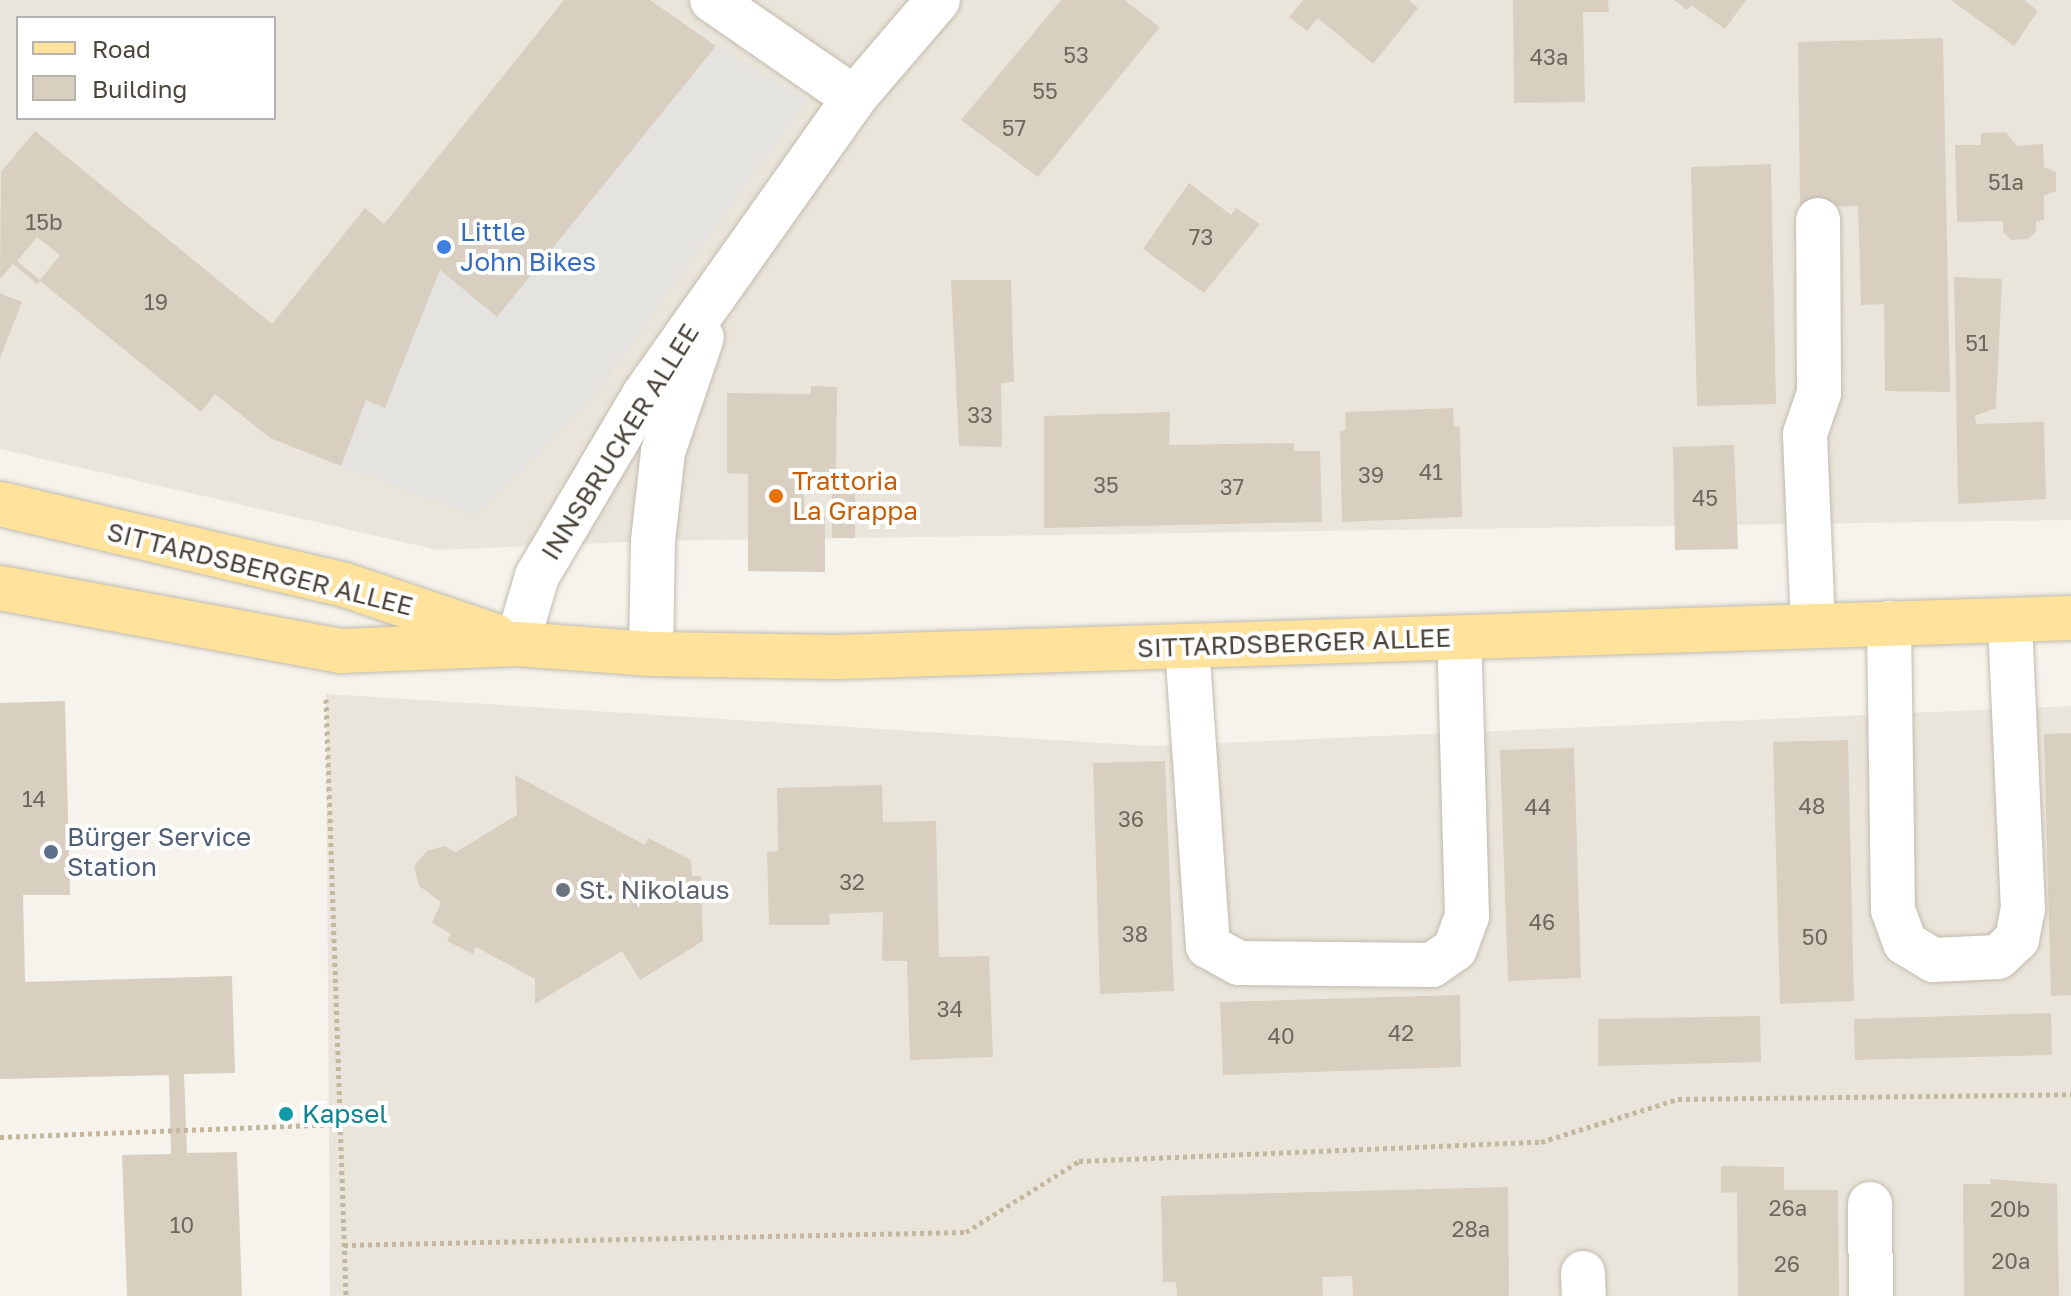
<!DOCTYPE html>
<meta charset="utf-8">
<style>
body{margin:0}
#map{position:relative;width:2071px;height:1296px;overflow:hidden;background:#f6f3ec;font-family:"Golos Text",sans-serif}
div>[style]{position:absolute}
[style*='--x']{left:calc(var(--x)*1px);top:calc(var(--y)*1px);width:calc(var(--w)*1px);rotate:calc(var(--a)*1deg)}
.residential>*{inset:0;background:#eae5da}
.parking>*{inset:0;background:#e5e3e0}
.building>*{inset:0;background:#d8cfc1}
.path>*{height:5px;margin-top:-2.5px;transform-origin:0;background:repeating-linear-gradient(90deg,#c4b79f 0 4px,transparent 0 8px)}
.roads{filter:drop-shadow(0 0 2px #c2bbae) drop-shadow(0 0 2px #c2bbae)}
.minor>*{height:44px;margin:-22px;padding:0 22px;transform-origin:22px;border-radius:22px;background:#fff}
.major>*{height:44px;margin:-22px;padding:0 22px;transform-origin:22px;border-radius:22px;background:#ffe39c}
.dots>*{width:22px;height:22px;translate:-50% -50%;box-sizing:border-box;border:4px solid #fff;border-radius:50%}
span{translate:-50% -50%;white-space:nowrap;text-align:center;line-height:1.15;-webkit-text-stroke:8px #fff;paint-order:stroke}
.number-label{font-size:22px;color:#6e675b}
.number-label span{-webkit-text-stroke-width:0}
.shop-label{font-size:26px;color:#366cbe}
.left{translate:0 -50%;text-align:left}
.street-label{font-size:26px;color:#4b4439}
.food-label{font-size:26px;color:#c56008}
.service-label{font-size:26px;color:#4e5e75}
.worship-label{font-size:26px;color:#5b616d}
.culture-label{font-size:26px;color:#0d838f}
.legend{position:absolute;left:16px;top:16px;width:260px;height:104px;box-sizing:border-box;background:#fff;border:2px solid #b7b4b0;margin:0;padding:10px 14px;list-style:none;font-size:24px;color:#4b4439}
.legend li{display:flex;align-items:center;gap:16px;height:40px}
.legend b{width:40px;border:2px solid #b7b4b0}
</style>
<div id="map">
<div class="residential">
<div style="clip-path:polygon(evenodd,0 0,2071px 0,2071px 520px,653px 541px,437px 550px,0 449px,0 0,18px 18px,274px 18px,274px 118px,18px 118px,18px 18px)"></div>
<div style="clip-path:polygon(326px 694px,1150px 746px,2071px 706px,2071px 1296px,330px 1296px)"></div>
</div>
<div class="parking">
<div style="clip-path:polygon(716px 46px,807px 100px,593px 398px,476px 516px,341px 466px,366px 400px,440px 270px,498px 316px)"></div>
</div>
<div class="building">
<div style="clip-path:polygon(evenodd,564px 0,650px 0,716px 46px,497px 317px,440px 270px,385px 408px,366px 400px,341px 466px,270px 438px,215px 394px,201px 412px,40px 281px,37px 284px,13px 264px,0 279px,1px 172px,35px 131px,272px 324px,365px 208px,384px 224px,564px 0,37px 237px,60px 255px,40px 280px,17px 261px,37px 237px)"></div>
<div style="clip-path:polygon(1061px 0,1124px 0,1160px 27px,1038px 177px,961px 120px)"></div>
<div style="clip-path:polygon(1303px 0,1409px 0,1418px 8px,1373px 64px,1318px 18px,1307px 31px,1289px 17px)"></div>
<div style="clip-path:polygon(1513px 0,1608px 0,1609px 12px,1583px 12px,1585px 102px,1514px 103px)"></div>
<div style="clip-path:polygon(1674px 0,1746px 0,1725px 29px,1691px 5px,1687px 10px)"></div>
<div style="clip-path:polygon(1951px 0,2024px 0,2038px 11px,2014px 46px)"></div>
<div style="clip-path:polygon(1943px 38px,1950px 392px,1885px 391px,1884px 304px,1861px 305px,1858px 206px,1800px 207px,1798px 42px)"></div>
<div style="clip-path:polygon(2006px 132px,2017px 146px,2043px 144px,2044px 167px,2056px 172px,2056px 191px,2044px 196px,2044px 220px,2036px 221px,2036px 232px,2028px 239px,2011px 240px,2003px 232px,2003px 221px,1957px 222px,1955px 145px,1981px 145px,1981px 133px)"></div>
<div style="clip-path:polygon(1771px 164px,1776px 404px,1697px 406px,1691px 167px)"></div>
<div style="clip-path:polygon(1189px 183px,1231px 215px,1236px 208px,1260px 224px,1204px 293px,1143px 249px)"></div>
<div style="clip-path:polygon(1954px 277px,2002px 279px,1996px 408px,1975px 416px,1976px 424px,2044px 422px,2046px 499px,1958px 504px)"></div>
<div style="clip-path:polygon(951px 280px,1011px 280px,1014px 382px,1001px 383px,1002px 447px,959px 446px)"></div>
<div style="clip-path:polygon(0 293px,22px 302px,0 358px)"></div>
<div style="clip-path:polygon(811px 386px,837px 387px,836px 476px,804px 476px,804px 516px,825px 516px,825px 572px,748px 571px,748px 474px,727px 473px,727px 393px,811px 394px)"></div>
<div style="clip-path:polygon(1453px 408px,1454px 427px,1460px 426px,1462px 517px,1342px 522px,1340px 431px,1346px 429px,1345px 412px)"></div>
<div style="clip-path:polygon(1170px 412px,1169px 445px,1294px 443px,1294px 451px,1320px 451px,1322px 522px,1044px 528px,1044px 416px)"></div>
<div style="clip-path:polygon(1734px 445px,1738px 549px,1675px 550px,1673px 447px)"></div>
<div style="clip-path:polygon(832px 492px,855px 492px,855px 538px,832px 538px)"></div>
<div style="clip-path:polygon(65px 701px,70px 895px,23px 895px,25px 982px,232px 976px,235px 1073px,184px 1074px,187px 1153px,237px 1152px,242px 1296px,127px 1296px,122px 1155px,171px 1154px,169px 1075px,0 1079px,0 703px)"></div>
<div style="clip-path:polygon(2071px 733px,2071px 995px,2051px 996px,2044px 734px)"></div>
<div style="clip-path:polygon(1848px 740px,1854px 1001px,1780px 1004px,1773px 742px)"></div>
<div style="clip-path:polygon(1574px 748px,1581px 978px,1508px 981px,1500px 750px)"></div>
<div style="clip-path:polygon(1165px 761px,1174px 991px,1100px 994px,1093px 763px)"></div>
<div style="clip-path:polygon(515px 775px,645px 845px,648px 838px,691px 860px,692px 876px,701px 876px,703px 941px,640px 980px,622px 951px,535px 1004px,535px 979px,476px 947px,473px 954px,447px 941px,451px 934px,432px 923px,441px 902px,419px 886px,414px 866px,427px 851px,444px 846px,456px 852px,517px 815px)"></div>
<div style="clip-path:polygon(882px 785px,883px 822px,936px 821px,939px 957px,989px 956px,993px 1057px,910px 1060px,907px 961px,882px 961px,883px 912px,829px 914px,830px 925px,769px 925px,767px 852px,778px 851px,777px 788px)"></div>
<div style="clip-path:polygon(1460px 995px,1461px 1067px,1223px 1075px,1220px 1002px)"></div>
<div style="clip-path:polygon(2051px 1013px,2052px 1055px,1855px 1060px,1854px 1019px)"></div>
<div style="clip-path:polygon(1760px 1016px,1761px 1062px,1598px 1066px,1598px 1019px)"></div>
<div style="clip-path:polygon(1721px 1166px,1784px 1167px,1784px 1190px,1838px 1190px,1839px 1296px,1738px 1296px,1737px 1192px,1721px 1193px)"></div>
<div style="clip-path:polygon(1990px 1179px,2057px 1184px,2059px 1296px,1964px 1296px,1963px 1184px,1991px 1184px)"></div>
<div style="clip-path:polygon(1508px 1187px,1509px 1296px,1353px 1296px,1352px 1276px,1322px 1277px,1323px 1296px,1177px 1296px,1176px 1282px,1163px 1282px,1161px 1196px)"></div>
</div>
<div class="path">
<div style="--x:326;--y:699;--w:597;--a:88.08"></div>
<div style="--x:0;--y:1137;--w:341;--a:-2.2"></div>
<div style="--x:344;--y:1245;--w:622;--a:-1.2"></div>
<div style="--x:966;--y:1232;--w:133;--a:-32.1"></div>
<div style="--x:1079;--y:1161;--w:462;--a:-2.4"></div>
<div style="--x:1541;--y:1142;--w:144;--a:-17.4"></div>
<div style="--x:1678;--y:1099;--w:393;--a:-0.7"></div>
</div>
<div class="roads">
<div class="minor">
<div style="--x:712;--y:0;--w:173;--a:34.6"></div>
<div style="--x:1889;--y:623;--w:287;--a:89.2"></div>
<div style="--x:1893;--y:910;--w:35;--a:70"></div>
<div style="--x:1905;--y:943;--w:33;--a:31"></div>
<div style="--x:1933;--y:960;--w:65;--a:-2.6"></div>
<div style="--x:1998;--y:957;--w:26;--a:-43"></div>
<div style="--x:2017;--y:939;--w:31;--a:-79"></div>
<div style="--x:2023;--y:909;--w:289;--a:-92.6"></div>
<div style="--x:1813;--y:626;--w:192;--a:-92.4"></div>
<div style="--x:1805;--y:434;--w:43;--a:-71.1"></div>
<div style="--x:1819;--y:393;--w:173;--a:-90.3"></div>
<div style="--x:517;--y:644;--w:71;--a:-73.6"></div>
<div style="--x:537;--y:576;--w:210;--a:-59.4"></div>
<div style="--x:644;--y:395;--w:364;--a:-54.7"></div>
<div style="--x:854;--y:98;--w:129;--a:-49.4"></div>
<div style="--x:1187;--y:646;--w:301;--a:86"></div>
<div style="--x:1208;--y:946;--w:35;--a:29"></div>
<div style="--x:1239;--y:963;--w:193;--a:0.6"></div>
<div style="--x:1432;--y:965;--w:28;--a:-35"></div>
<div style="--x:1455;--y:949;--w:35;--a:-70"></div>
<div style="--x:1467;--y:916;--w:278;--a:-91.6"></div>
<div style="--x:651;--y:654;--w:113;--a:-89"></div>
<div style="--x:653;--y:541;--w:90;--a:-83.6"></div>
<div style="--x:663;--y:452;--w:121;--a:-71.3"></div>
<div style="--x:1870;--y:1204;--w:92;--a:89.4"></div>
<div style="--x:1583;--y:1273;--w:23;--a:88"></div>
</div>
<div class="major">
<div style="--x:0;--y:504;--w:354;--a:13.2"></div>
<div style="--x:345;--y:585;--w:159;--a:18.7"></div>
<div style="--x:0;--y:588;--w:347;--a:10.5"></div>
<div style="--x:341;--y:651;--w:176;--a:-2.3"></div>
<div style="--x:517;--y:644;--w:134;--a:4.3"></div>
<div style="--x:651;--y:654;--w:186;--a:0.9"></div>
<div style="--x:837;--y:657;--w:1235;--a:-1.81"></div>
</div>
</div>
<div class="dots">
<div style="left:444px;top:247px;background:#3f7fe0"></div>
<div style="left:776px;top:496px;background:#e8710a"></div>
<div style="left:51px;top:852px;background:#5c6f8a"></div>
<div style="left:563px;top:890px;background:#6b7280"></div>
<div style="left:286px;top:1114px;background:#0f9aa8"></div>
</div>
<div class="number-label">
<span style="left:1076px;top:55px">53</span>
<span style="left:1549px;top:57px">43a</span>
<span style="left:1045px;top:91px">55</span>
<span style="left:1014px;top:128px">57</span>
<span style="left:2006px;top:182px">51a</span>
<span style="left:44px;top:222px">15b</span>
<span style="left:1201px;top:237px">73</span>
<span style="left:156px;top:302px">19</span>
<span style="left:1977px;top:343px">51</span>
<span style="left:980px;top:415px">33</span>
<span style="left:1431px;top:472px">41</span>
<span style="left:1371px;top:475px">39</span>
<span style="left:1106px;top:485px">35</span>
<span style="left:1232px;top:487px">37</span>
<span style="left:1705px;top:498px">45</span>
<span style="left:34px;top:799px">14</span>
<span style="left:1812px;top:806px">48</span>
<span style="left:1538px;top:807px">44</span>
<span style="left:1131px;top:819px">36</span>
<span style="left:852px;top:882px">32</span>
<span style="left:1542px;top:922px">46</span>
<span style="left:1135px;top:934px">38</span>
<span style="left:1815px;top:937px">50</span>
<span style="left:950px;top:1009px">34</span>
<span style="left:1401px;top:1033px">42</span>
<span style="left:1281px;top:1036px">40</span>
<span style="left:1788px;top:1208px">26a</span>
<span style="left:2010px;top:1209px">20b</span>
<span style="left:182px;top:1225px">10</span>
<span style="left:1471px;top:1229px">28a</span>
<span style="left:2011px;top:1261px">20a</span>
<span style="left:1787px;top:1264px">26</span>
</div>
<div class="shop-label">
<span class="left" style="left:460px;top:247px">Little<br>John Bikes</span>
</div>
<div class="street-label">
<span style="left:620px;top:442px;rotate:-58deg">INNSBRUCKER ALLEE</span>
<span style="left:260px;top:569px;rotate:14deg">SITTARDSBERGER ALLEE</span>
<span style="left:1294px;top:643px;rotate:-2deg">SITTARDSBERGER ALLEE</span>
</div>
<div class="food-label">
<span class="left" style="left:792px;top:496px">Trattoria<br>La Grappa</span>
</div>
<div class="service-label">
<span class="left" style="left:67px;top:852px">Bürger Service<br>Station</span>
</div>
<div class="worship-label">
<span class="left" style="left:579px;top:890px">St. Nikolaus</span>
</div>
<div class="culture-label">
<span class="left" style="left:302px;top:1114px">Kapsel</span>
</div>
<ul class="legend">
<li><b style="height:10px;background:#ffe39c"></b>Road</li>
<li><b style="height:22px;background:#d8cfc1"></b>Building</li>
</ul>
</div>
